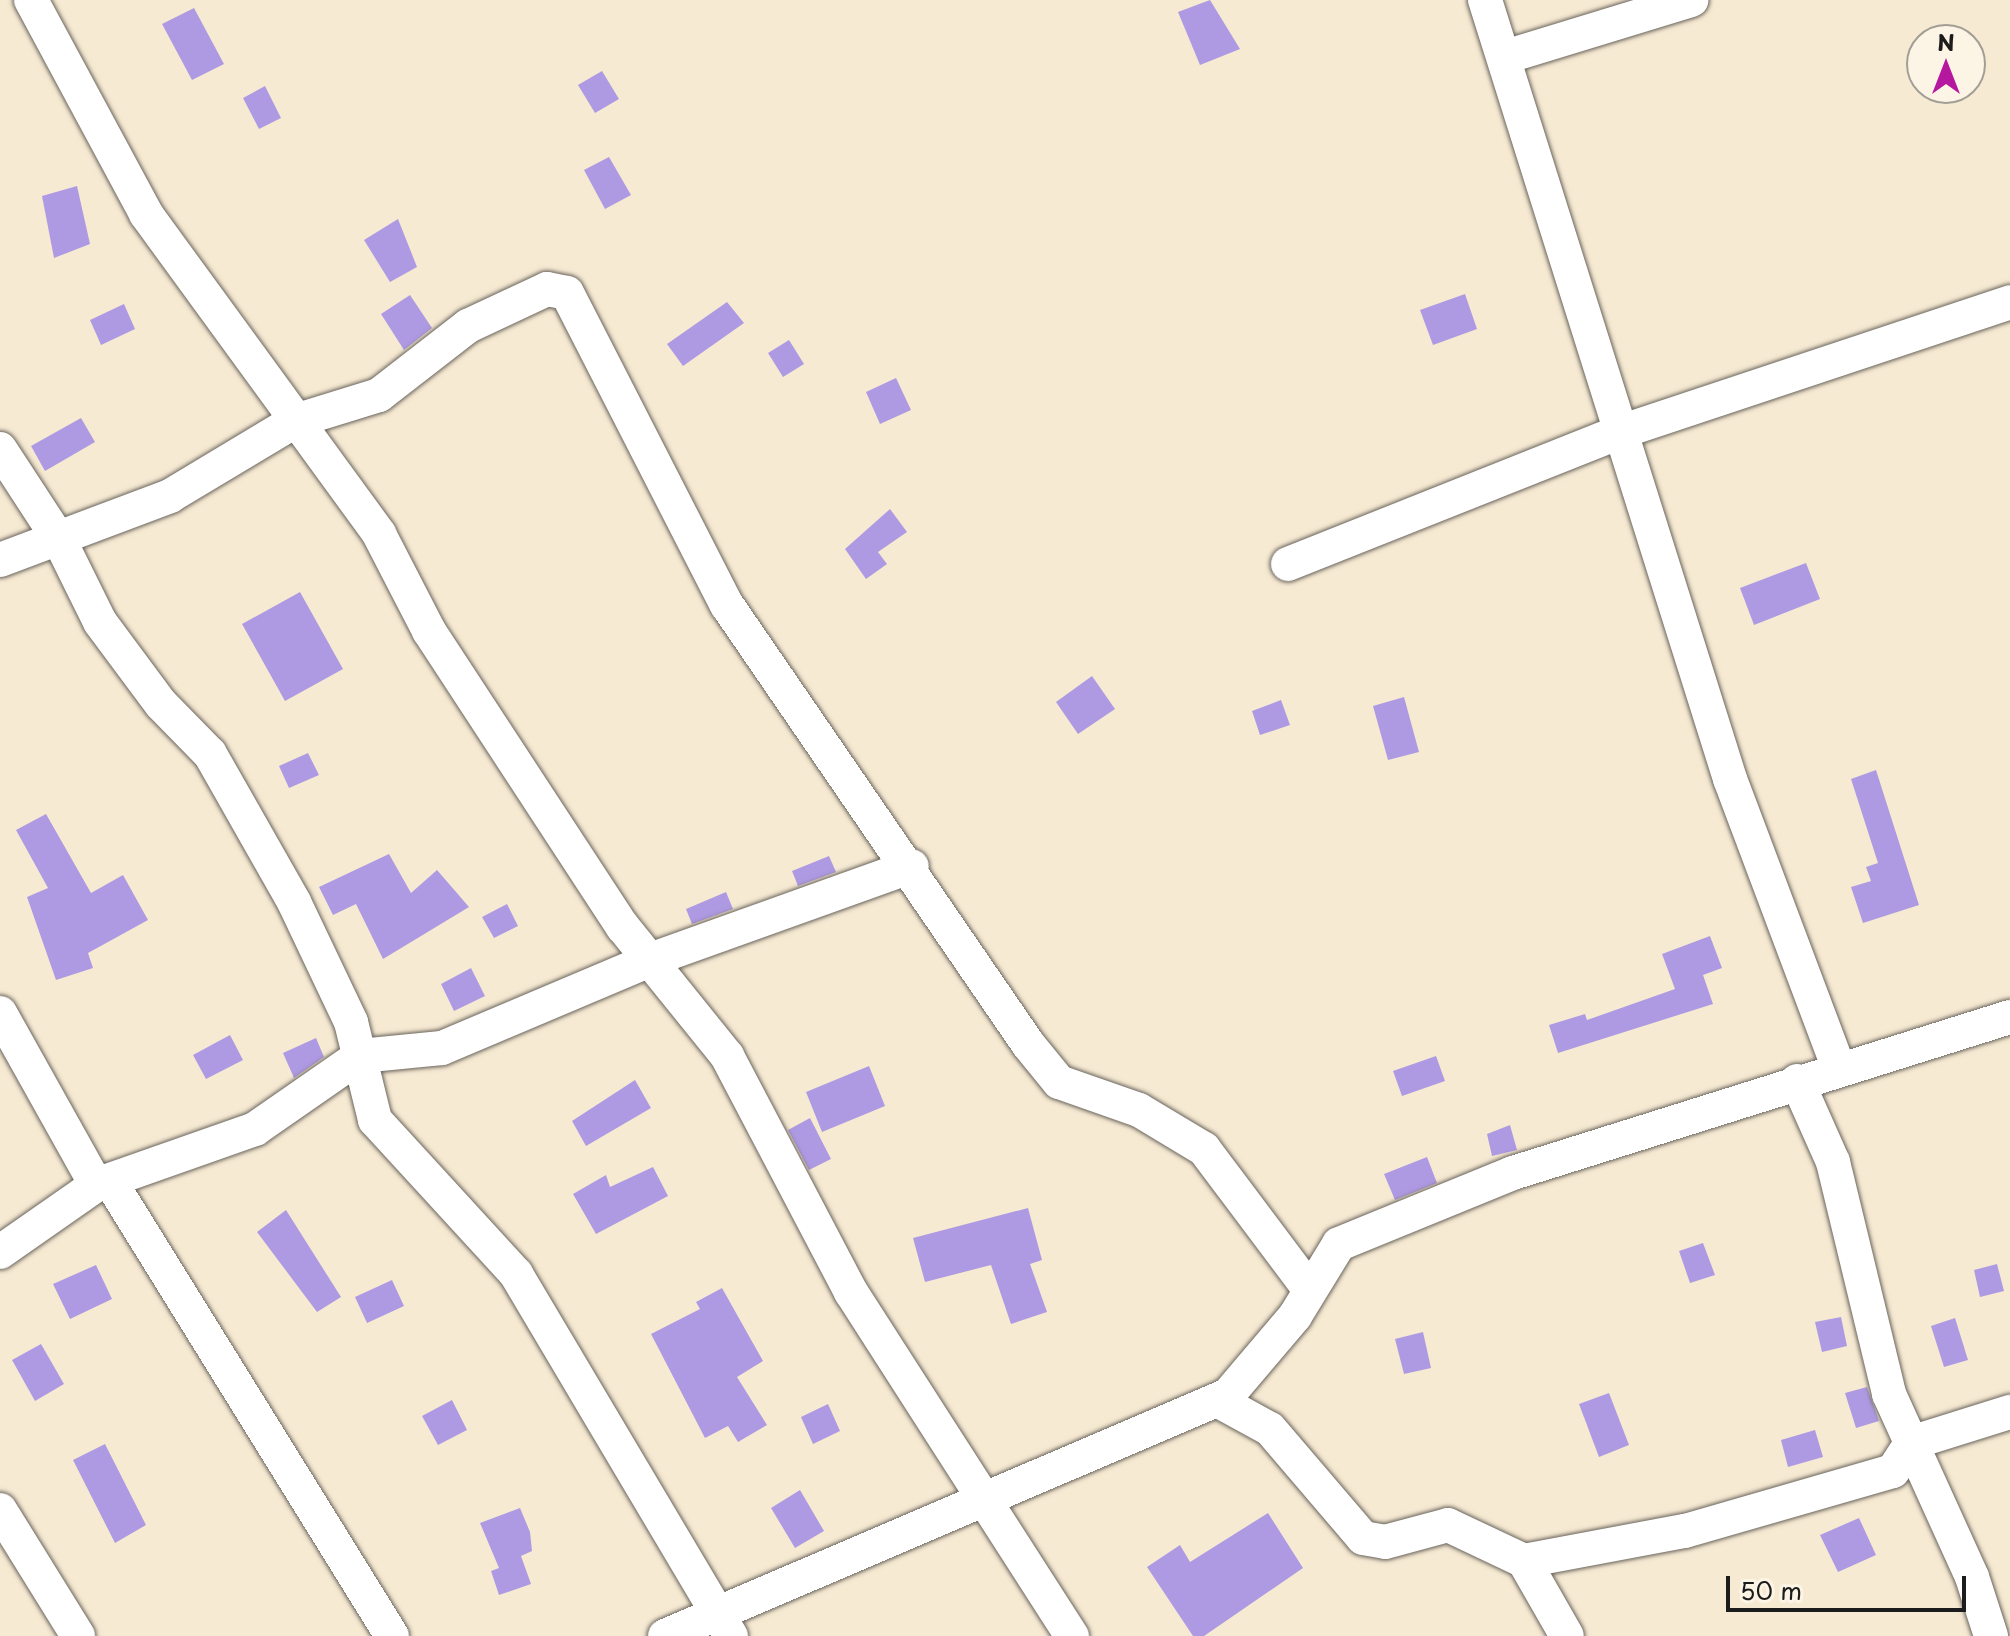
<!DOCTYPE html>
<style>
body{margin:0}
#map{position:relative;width:2010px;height:1636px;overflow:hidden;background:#f7ead3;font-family:"Playpen Sans",sans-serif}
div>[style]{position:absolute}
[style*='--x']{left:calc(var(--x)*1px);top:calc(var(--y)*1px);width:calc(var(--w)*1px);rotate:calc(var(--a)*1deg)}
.building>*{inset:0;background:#ae9ae2}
.roads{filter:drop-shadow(0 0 2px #69645c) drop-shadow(0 0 2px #69645c)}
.minor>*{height:34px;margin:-17px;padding:0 17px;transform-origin:17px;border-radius:17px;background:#fff}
span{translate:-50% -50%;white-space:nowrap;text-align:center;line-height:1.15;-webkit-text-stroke:7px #fcf5e5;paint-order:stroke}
.north{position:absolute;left:1906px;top:24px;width:80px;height:80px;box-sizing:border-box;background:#fcf5e5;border:2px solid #a29e95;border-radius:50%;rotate:0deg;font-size:22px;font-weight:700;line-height:32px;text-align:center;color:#1c1c1c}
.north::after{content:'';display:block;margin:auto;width:28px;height:36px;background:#b5179e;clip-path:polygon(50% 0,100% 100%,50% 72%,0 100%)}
.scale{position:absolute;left:1726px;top:1576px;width:240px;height:36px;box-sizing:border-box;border:4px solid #1c1c1c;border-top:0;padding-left:10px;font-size:24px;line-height:28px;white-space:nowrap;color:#1c1c1c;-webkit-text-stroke:6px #fcf5e5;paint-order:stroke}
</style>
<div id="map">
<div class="building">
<div style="clip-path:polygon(1210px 0,1240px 49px,1200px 65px,1178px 12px)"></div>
<div style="clip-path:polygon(194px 8px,224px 64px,192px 80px,162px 24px)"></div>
<div style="clip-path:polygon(602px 71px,619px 99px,595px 113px,578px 85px)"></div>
<div style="clip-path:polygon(265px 86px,281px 118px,259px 129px,243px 98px)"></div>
<div style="clip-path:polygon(609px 157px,631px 195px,605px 209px,584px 170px)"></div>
<div style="clip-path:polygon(77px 186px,90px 244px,54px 258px,42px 196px)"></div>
<div style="clip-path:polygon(398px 219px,417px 267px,390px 282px,364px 240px)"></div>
<div style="clip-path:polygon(1465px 294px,1477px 329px,1433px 345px,1420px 310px)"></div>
<div style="clip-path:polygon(410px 295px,432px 328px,404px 350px,381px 314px)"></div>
<div style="clip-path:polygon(727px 302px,744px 323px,683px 366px,667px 344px)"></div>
<div style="clip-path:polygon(124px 304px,135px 329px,101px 345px,90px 320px)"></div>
<div style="clip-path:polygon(789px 340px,804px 364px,783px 377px,768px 353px)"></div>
<div style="clip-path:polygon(896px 378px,911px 410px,880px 424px,866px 392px)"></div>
<div style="clip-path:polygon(81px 418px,95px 442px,45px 471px,31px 446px)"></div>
<div style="clip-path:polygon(890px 509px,907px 532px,878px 552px,887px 564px,866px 579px,845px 549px)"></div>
<div style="clip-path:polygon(1806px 563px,1820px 599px,1754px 625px,1740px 588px)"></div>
<div style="clip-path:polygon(300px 592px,343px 669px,285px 701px,242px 624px)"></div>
<div style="clip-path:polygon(1092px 676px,1115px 709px,1078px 734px,1056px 702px)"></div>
<div style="clip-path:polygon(1404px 697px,1419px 752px,1388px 760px,1373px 706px)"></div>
<div style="clip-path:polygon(1281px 700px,1290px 725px,1260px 735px,1252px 711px)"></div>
<div style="clip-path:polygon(308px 753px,319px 775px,289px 788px,279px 766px)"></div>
<div style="clip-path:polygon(1876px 770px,1919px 905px,1863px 923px,1851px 887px,1871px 881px,1866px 867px,1878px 863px,1851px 779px)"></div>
<div style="clip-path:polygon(46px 814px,91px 893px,123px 875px,148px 920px,88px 953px,93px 968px,56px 980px,27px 897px,48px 888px,16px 830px)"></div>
<div style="clip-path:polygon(389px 854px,411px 893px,437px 870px,469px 907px,383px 959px,356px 904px,333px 915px,319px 887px)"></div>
<div style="clip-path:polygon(829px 856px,836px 872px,798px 886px,792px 871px)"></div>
<div style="clip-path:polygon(726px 892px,733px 909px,692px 924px,686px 909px)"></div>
<div style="clip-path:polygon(507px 904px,518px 926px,494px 938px,482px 917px)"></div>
<div style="clip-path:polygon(1710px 936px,1722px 968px,1703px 975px,1713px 1004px,1558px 1053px,1549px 1025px,1585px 1014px,1587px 1020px,1675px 989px,1662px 954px)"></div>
<div style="clip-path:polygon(471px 968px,485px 996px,454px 1011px,441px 984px)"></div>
<div style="clip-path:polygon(230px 1035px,243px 1060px,206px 1079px,193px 1055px)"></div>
<div style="clip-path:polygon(316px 1038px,324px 1057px,294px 1078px,283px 1053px)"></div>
<div style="clip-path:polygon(1436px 1056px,1445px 1081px,1402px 1096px,1393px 1071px)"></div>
<div style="clip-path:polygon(869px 1066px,885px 1106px,822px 1132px,806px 1092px)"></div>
<div style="clip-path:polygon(635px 1080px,651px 1108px,586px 1146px,572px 1121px)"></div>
<div style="clip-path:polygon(810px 1118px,831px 1159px,809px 1170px,788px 1130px)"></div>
<div style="clip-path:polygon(1510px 1125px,1517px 1150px,1492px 1156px,1487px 1134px)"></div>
<div style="clip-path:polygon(1427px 1157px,1437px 1183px,1395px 1200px,1384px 1174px)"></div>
<div style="clip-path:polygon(653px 1167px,668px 1196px,596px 1234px,573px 1194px,606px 1175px,610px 1187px)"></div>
<div style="clip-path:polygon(1028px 1208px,1042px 1260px,1030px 1264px,1047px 1312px,1011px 1324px,991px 1265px,925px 1282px,913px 1238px)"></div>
<div style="clip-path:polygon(286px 1210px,341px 1297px,317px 1312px,257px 1232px)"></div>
<div style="clip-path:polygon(1703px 1243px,1715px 1275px,1690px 1283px,1679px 1251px)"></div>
<div style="clip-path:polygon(1997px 1264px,2004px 1291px,1980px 1297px,1974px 1270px)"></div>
<div style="clip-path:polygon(96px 1265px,112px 1299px,70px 1319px,53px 1284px)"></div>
<div style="clip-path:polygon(392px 1280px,404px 1306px,367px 1323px,355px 1297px)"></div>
<div style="clip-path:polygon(722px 1288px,763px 1361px,737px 1377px,767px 1425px,738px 1442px,728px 1426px,705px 1438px,651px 1334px,700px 1309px,696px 1302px)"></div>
<div style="clip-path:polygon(1841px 1317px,1847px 1346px,1822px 1352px,1815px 1322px)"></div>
<div style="clip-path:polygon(1955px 1318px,1968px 1360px,1944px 1367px,1931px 1326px)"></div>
<div style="clip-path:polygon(1423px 1332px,1431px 1368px,1404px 1374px,1395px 1339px)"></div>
<div style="clip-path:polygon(41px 1344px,64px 1384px,35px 1401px,12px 1360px)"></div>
<div style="clip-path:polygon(1867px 1387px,1879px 1421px,1856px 1428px,1845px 1393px)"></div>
<div style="clip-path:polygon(1609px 1393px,1629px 1445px,1599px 1457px,1579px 1404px)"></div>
<div style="clip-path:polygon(452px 1400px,467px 1430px,438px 1445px,422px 1416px)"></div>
<div style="clip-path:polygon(828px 1404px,840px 1431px,813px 1444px,801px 1417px)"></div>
<div style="clip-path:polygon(1815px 1430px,1823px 1457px,1788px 1467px,1781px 1440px)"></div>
<div style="clip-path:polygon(105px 1444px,146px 1525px,115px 1543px,73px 1460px)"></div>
<div style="clip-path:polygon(800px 1490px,824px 1531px,795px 1548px,771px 1508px)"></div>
<div style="clip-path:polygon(520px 1508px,530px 1532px,532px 1551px,521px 1556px,531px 1584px,499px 1595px,491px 1571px,499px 1568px,480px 1523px)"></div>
<div style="clip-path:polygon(1268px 1513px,1303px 1568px,1204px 1636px,1193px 1636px,1147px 1567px,1180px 1545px,1190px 1562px)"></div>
<div style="clip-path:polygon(1859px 1518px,1876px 1555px,1838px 1572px,1820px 1535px)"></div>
</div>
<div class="roads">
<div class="minor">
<div style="--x:31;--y:0;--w:243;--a:61.7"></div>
<div style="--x:146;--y:214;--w:396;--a:53.9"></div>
<div style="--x:379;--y:534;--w:109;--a:62.7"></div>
<div style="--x:429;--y:631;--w:354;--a:56.8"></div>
<div style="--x:623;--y:927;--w:166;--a:51.1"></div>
<div style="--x:727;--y:1056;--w:267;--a:62.3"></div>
<div style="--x:851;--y:1292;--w:409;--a:57.3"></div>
<div style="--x:1485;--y:0;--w:817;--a:72.54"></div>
<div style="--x:1730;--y:779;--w:308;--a:69.4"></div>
<div style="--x:1505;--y:57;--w:195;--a:-17"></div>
<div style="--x:0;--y:449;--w:110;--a:56.9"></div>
<div style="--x:60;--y:541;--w:90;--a:63.7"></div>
<div style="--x:100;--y:622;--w:102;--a:53.4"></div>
<div style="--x:161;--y:704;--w:70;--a:45.6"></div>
<div style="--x:210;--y:754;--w:170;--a:60.4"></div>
<div style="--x:294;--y:902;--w:133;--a:64.6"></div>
<div style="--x:351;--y:1022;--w:101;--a:76.2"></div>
<div style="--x:375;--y:1120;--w:209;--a:47.5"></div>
<div style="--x:516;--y:1274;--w:421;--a:59.3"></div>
<div style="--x:0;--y:560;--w:182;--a:-20.6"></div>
<div style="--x:170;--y:496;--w:146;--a:-31"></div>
<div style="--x:295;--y:421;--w:88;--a:-17.2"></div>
<div style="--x:379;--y:395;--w:113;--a:-37.8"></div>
<div style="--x:468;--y:326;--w:87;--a:-25.1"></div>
<div style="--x:547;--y:289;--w:20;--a:11"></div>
<div style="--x:567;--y:293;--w:351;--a:62.9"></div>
<div style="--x:727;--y:605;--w:532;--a:55.56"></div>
<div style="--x:1028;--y:1044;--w:49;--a:50.8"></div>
<div style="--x:1059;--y:1082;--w:85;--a:19.3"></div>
<div style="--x:1139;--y:1110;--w:76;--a:31"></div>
<div style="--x:1204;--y:1149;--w:176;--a:53.1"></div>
<div style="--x:1288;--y:564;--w:360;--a:-21.7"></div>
<div style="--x:1623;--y:431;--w:408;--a:-18.4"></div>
<div style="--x:0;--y:1013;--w:197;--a:60.8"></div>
<div style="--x:1797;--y:1081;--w:89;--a:66"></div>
<div style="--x:1833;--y:1162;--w:239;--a:76.4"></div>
<div style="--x:1889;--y:1394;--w:201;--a:65.6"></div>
<div style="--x:1972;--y:1577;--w:62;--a:72.1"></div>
<div style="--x:110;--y:1181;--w:535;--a:58.21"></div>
<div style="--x:0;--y:1252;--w:117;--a:-34.9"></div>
<div style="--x:96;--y:1185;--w:169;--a:-19.4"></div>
<div style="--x:255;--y:1129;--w:128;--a:-34.8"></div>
<div style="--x:360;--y:1056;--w:82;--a:-5.6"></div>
<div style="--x:442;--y:1048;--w:226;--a:-22.9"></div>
<div style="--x:650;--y:960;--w:278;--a:-19.7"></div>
<div style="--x:1217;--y:1400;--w:60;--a:28.7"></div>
<div style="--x:1270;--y:1429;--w:143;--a:49.5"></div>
<div style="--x:1363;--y:1538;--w:22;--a:10"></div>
<div style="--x:1385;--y:1542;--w:65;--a:-15.1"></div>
<div style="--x:1448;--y:1525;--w:84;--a:25.3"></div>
<div style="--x:1524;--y:1561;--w:86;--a:60.2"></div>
<div style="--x:0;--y:1510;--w:148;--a:58.2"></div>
<div style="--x:1524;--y:1561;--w:164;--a:-10.6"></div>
<div style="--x:1685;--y:1531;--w:216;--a:-16.1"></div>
<div style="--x:1893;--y:1471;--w:33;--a:-57"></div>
<div style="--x:1911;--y:1443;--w:104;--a:-17.4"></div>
<div style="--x:665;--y:1636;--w:612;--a:-23.17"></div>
<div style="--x:1228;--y:1395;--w:104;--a:-49.7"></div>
<div style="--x:1295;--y:1316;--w:84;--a:-58.6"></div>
<div style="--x:1339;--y:1244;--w:188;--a:-22.2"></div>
<div style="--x:1513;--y:1173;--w:521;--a:-17.43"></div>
</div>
</div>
<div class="north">N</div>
<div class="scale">50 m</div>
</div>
